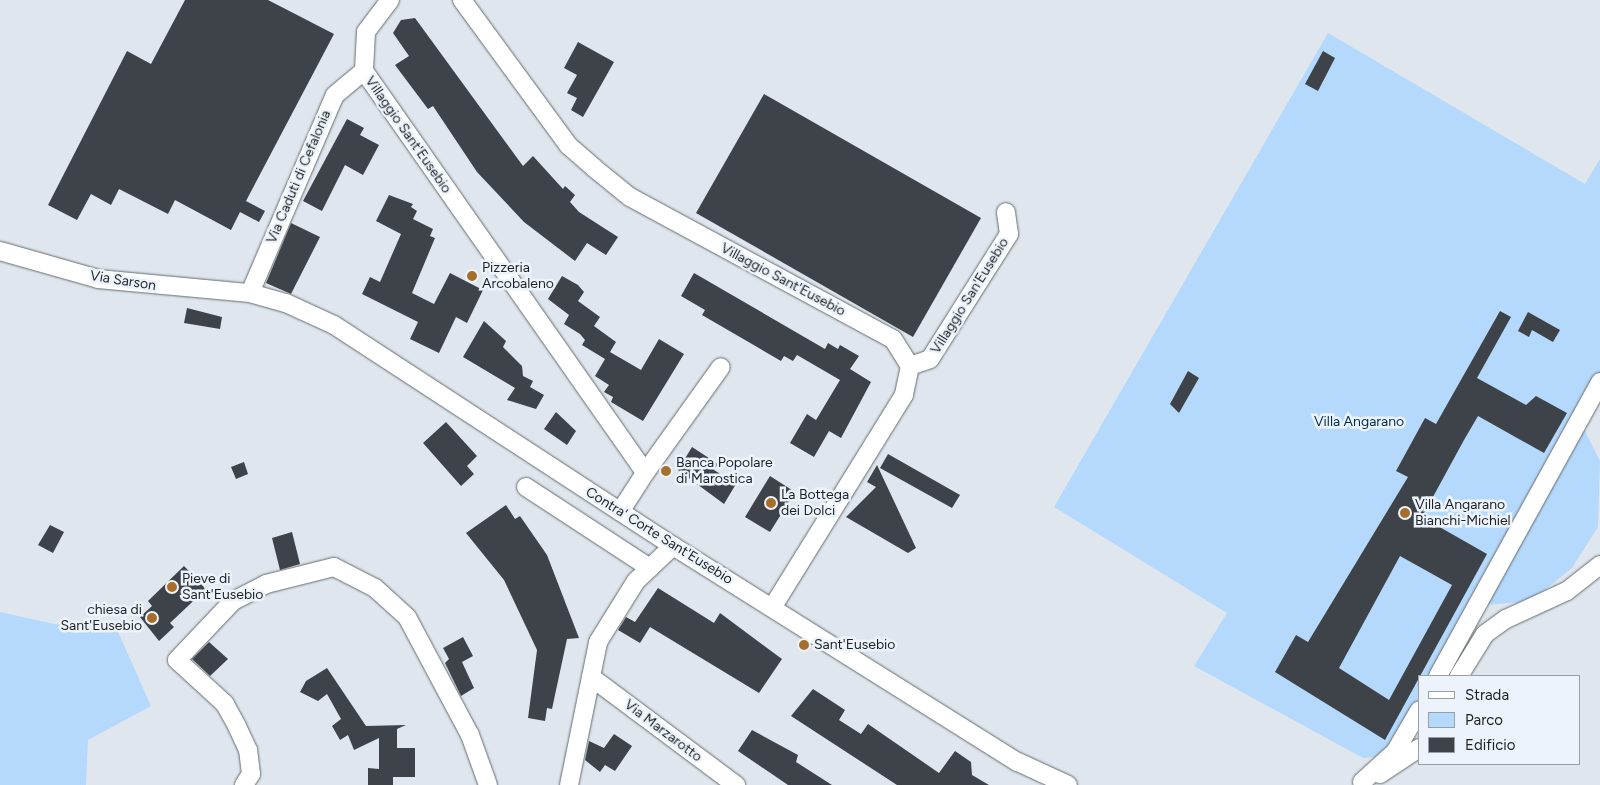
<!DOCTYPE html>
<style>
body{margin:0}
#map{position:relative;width:1600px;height:785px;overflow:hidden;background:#dfe6ed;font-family:Figtree,sans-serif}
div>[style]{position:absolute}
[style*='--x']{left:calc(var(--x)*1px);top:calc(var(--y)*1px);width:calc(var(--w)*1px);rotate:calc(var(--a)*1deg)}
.green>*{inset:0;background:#b5d9fc}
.building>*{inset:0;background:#3e4349}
.roads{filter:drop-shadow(0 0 1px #656b71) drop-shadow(0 0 1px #656b71)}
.minor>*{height:18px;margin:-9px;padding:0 9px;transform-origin:9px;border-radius:9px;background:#fff}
.dots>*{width:14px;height:14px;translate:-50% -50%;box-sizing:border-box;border:2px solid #ecf3fa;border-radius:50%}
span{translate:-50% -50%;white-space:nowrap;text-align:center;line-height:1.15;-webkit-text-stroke:5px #ecf3fa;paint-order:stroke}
.street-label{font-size:14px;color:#1f2124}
.poi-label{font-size:14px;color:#1f2124}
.left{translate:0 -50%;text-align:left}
.right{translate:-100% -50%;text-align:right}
.park-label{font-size:14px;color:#012f52}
.legend{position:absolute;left:1418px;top:675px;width:162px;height:90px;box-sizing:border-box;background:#ecf3fa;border:1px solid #9a9fa4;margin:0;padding:6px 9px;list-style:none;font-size:15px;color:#1f2124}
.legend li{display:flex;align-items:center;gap:10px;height:25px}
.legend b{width:25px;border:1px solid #9a9fa4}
</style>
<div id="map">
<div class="green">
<div style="clip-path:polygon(1328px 33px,1585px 184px,1600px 159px,1600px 388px,1581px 423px,1600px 461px,1598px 527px,1572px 568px,1541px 593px,1522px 602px,1486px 605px,1446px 676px,1419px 676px,1419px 726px,1403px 755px,1363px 758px,1194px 666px,1227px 613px,1054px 507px)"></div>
<div style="clip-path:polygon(0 612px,54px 624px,115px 625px,151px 706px,88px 740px,86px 785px,0 785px)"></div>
</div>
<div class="building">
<div style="clip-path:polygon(185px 0,268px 0,334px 34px,246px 201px,265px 211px,259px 222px,240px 212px,231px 230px,175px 200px,168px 214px,119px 189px,111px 205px,91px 194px,77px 220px,48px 205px,127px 51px,151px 64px)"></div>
<div style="clip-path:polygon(415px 18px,523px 166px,533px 156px,563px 189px,565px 186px,575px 195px,570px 202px,579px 212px,618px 237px,606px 255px,587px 243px,575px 261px,524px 222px,477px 172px,433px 106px,428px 109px,395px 65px,409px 56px,393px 33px,401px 20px)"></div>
<div style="clip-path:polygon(578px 42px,614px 62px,583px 117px,571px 110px,577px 98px,567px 93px,577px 75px,564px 68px)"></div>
<div style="clip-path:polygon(1323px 51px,1335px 58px,1318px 91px,1305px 84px)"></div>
<div style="clip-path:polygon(764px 94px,981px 218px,913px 337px,696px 213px)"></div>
<div style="clip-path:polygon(347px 119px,364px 128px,360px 135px,379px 145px,363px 175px,345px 165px,322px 211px,303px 201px)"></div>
<div style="clip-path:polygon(389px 195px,413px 204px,411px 207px,417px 211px,413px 219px,433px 229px,430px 236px,435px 238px,412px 293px,434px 304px,450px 273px,483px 290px,467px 323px,456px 317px,439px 353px,410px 339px,418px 322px,362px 294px,370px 277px,380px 282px,401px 234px,376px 221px)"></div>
<div style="clip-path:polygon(291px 223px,320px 237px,291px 294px,266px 283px)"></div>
<div style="clip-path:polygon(694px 273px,825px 349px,828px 343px,838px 349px,840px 345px,859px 356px,850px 369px,871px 382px,841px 438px,829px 431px,814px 457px,790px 443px,807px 414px,816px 420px,840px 380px,797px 355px,793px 361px,784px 356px,781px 361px,702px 315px,705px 310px,681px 296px)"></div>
<div style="clip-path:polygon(562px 276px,578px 285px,584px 292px,578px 301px,600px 317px,594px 326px,616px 342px,610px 352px,641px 370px,659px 339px,684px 354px,643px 421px,611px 402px,613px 397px,604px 392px,609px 385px,595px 376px,605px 359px,582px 345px,585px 340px,580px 334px,564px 324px,569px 315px,548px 299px)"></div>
<div style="clip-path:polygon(187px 308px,222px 317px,220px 329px,184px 323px)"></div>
<div style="clip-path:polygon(evenodd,1500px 311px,1511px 317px,1477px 378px,1526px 405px,1536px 396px,1567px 413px,1544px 453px,1478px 416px,1464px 440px,1422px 517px,1487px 554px,1385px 740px,1275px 672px,1296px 635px,1308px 642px,1408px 477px,1396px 471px,1425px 418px,1436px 424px,1500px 311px,1400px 556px,1452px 585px,1389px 700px,1339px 668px,1400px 556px)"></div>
<div style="clip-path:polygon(1528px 312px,1560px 330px,1553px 342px,1532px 330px,1529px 337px,1518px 331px)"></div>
<div style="clip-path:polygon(484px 321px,506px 341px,503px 347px,522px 366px,523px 376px,533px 381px,530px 387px,544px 395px,536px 409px,507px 400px,515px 388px,463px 357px)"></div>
<div style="clip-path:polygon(1188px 371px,1199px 378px,1179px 413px,1170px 404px)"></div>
<div style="clip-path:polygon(556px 412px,576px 431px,567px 445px,544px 429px)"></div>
<div style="clip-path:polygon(446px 422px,477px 456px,467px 466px,474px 474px,461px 486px,423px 443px)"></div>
<div style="clip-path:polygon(692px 447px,718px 464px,714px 470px,736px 484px,724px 504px,678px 470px)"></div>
<div style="clip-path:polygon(888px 454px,960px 495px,952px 508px,880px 468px)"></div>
<div style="clip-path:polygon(244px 462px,248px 474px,236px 479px,231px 467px)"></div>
<div style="clip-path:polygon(877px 465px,916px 548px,908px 553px,846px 517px,876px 487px,867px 482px)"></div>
<div style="clip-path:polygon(770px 476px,795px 492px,770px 532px,745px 517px)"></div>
<div style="clip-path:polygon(506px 505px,515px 519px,520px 516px,547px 555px,579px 638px,567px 639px,552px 709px,547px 708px,545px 721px,528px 718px,537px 650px,504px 580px,466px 533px)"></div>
<div style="clip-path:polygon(50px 525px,64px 532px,53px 553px,38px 545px)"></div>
<div style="clip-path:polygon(292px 532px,300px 564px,280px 570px,272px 538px)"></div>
<div style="clip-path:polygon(184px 566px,206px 589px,170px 623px,174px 627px,159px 641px,140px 617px,152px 606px,148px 601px)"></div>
<div style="clip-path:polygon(658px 588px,714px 623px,720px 613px,782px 659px,759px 693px,650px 627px,640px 643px,618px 630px,626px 617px,635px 622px)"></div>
<div style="clip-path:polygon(463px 637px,473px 656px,462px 662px,474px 688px,461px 696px,445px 663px,449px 659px,443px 648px)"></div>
<div style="clip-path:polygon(209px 642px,228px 659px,210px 676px,192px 659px)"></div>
<div style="clip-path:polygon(327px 668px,366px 726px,406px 725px,397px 729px,397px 748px,415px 748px,415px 777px,393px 777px,393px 785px,368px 785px,368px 768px,379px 769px,379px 738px,354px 750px,348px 735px,340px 740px,332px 726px,341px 719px,327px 694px,318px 701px,300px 692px,306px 681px)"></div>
<div style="clip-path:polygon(813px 689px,845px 710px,839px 720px,861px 734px,868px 724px,939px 773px,955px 751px,971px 762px,972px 775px,989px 785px,897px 785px,791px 716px)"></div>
<div style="clip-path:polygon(752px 730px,798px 755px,796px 762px,832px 785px,788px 785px,738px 751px)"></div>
<div style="clip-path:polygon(614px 734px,632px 746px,615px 771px,605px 765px,600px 772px,585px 760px,589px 741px,604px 748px)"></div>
</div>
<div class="roads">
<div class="minor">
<div style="--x:390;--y:0;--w:40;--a:127"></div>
<div style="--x:366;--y:32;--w:39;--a:93"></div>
<div style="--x:364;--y:71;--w:490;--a:55"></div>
<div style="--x:645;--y:473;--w:46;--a:122.7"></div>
<div style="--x:462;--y:0;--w:181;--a:53.8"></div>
<div style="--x:569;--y:146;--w:33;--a:41"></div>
<div style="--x:594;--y:168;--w:46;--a:38.9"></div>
<div style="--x:630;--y:197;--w:299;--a:28.4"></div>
<div style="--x:893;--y:339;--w:32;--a:58"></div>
<div style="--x:910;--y:366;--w:30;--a:102"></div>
<div style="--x:904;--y:395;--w:248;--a:121.8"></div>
<div style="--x:0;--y:251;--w:102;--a:15.9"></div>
<div style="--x:98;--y:279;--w:153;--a:5.3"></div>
<div style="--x:250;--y:293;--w:37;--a:16"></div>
<div style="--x:286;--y:303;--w:53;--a:24.6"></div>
<div style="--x:334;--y:325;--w:405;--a:33.1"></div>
<div style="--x:673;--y:546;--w:407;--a:32.1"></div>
<div style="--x:1018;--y:762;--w:55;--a:24.7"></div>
<div style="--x:250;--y:293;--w:215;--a:-66.8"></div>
<div style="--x:335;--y:95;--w:38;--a:-40"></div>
<div style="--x:910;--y:366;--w:21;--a:-19"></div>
<div style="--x:930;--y:359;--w:148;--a:-57.7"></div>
<div style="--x:1009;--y:234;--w:22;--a:-98"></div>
<div style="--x:645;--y:473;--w:130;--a:-54.4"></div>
<div style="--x:526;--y:487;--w:148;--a:33.2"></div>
<div style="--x:1438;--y:676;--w:336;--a:-61.1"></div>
<div style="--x:1459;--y:676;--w:49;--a:-58.2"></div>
<div style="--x:1485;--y:634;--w:26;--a:-36"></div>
<div style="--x:1506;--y:619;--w:67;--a:-24.7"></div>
<div style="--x:1567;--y:591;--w:42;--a:-38.2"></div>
<div style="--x:591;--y:677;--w:181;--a:36.7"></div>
<div style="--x:1380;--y:774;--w:47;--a:-33.7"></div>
<div style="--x:1362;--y:782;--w:45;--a:-42.3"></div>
<div style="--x:1395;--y:752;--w:48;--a:-59.7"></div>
<div style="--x:244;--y:785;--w:13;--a:-58"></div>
<div style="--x:251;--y:774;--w:24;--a:-97"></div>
<div style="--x:248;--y:750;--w:26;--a:-115"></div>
<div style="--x:237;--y:726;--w:25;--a:-119"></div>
<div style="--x:225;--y:704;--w:65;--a:-137.5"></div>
<div style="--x:177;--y:660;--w:81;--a:-46.5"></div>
<div style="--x:233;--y:601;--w:37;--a:-27"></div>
<div style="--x:266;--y:584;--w:70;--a:-14"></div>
<div style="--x:334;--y:567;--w:46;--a:27.1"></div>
<div style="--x:375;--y:588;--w:43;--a:42.2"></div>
<div style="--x:407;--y:617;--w:134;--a:61.9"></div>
<div style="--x:470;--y:735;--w:53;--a:70.2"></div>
<div style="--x:569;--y:785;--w:146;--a:-78.5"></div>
<div style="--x:598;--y:642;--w:72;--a:-58.1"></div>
<div style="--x:636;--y:581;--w:51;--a:-43.4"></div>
</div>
</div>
<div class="dots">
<div style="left:472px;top:276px;background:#a66e2b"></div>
<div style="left:666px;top:471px;background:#a66e2b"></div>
<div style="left:771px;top:503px;background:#a66e2b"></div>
<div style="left:1405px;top:513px;background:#a66e2b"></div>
<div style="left:172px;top:587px;background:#a66e2b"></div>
<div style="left:152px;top:618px;background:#a66e2b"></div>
<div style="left:804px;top:645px;background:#a66e2b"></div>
</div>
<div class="street-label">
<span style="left:408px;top:135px;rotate:55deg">Villaggio Sant'Eusebio</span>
<span style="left:299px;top:177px;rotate:-67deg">Via Caduti di Cefalonia</span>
<span style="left:783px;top:280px;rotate:28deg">Villaggio Sant'Eusebio</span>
<span style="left:123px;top:281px;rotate:9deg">Via Sarson</span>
<span style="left:970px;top:296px;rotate:-58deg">Villaggio San'Eusebio</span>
<span style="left:659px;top:536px;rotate:32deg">Contra' Corte Sant'Eusebio</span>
<span style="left:663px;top:731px;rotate:37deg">Via Marzarotto</span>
</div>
<div class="poi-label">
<span class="left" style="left:482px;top:276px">Pizzeria<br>Arcobaleno</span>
<span class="left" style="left:676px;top:471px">Banca Popolare<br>di Marostica</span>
<span class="left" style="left:781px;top:503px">La Bottega<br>dei Dolci</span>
<span class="left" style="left:1415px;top:513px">Villa Angarano<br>Bianchi-Michiel</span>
<span class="left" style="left:182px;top:587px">Pieve di<br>Sant'Eusebio</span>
<span class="right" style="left:142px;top:618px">chiesa di<br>Sant'Eusebio</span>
<span class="left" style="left:814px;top:645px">Sant'Eusebio</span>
</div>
<div class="park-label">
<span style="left:1359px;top:422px">Villa Angarano</span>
</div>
<ul class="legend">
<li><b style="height:6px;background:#fff"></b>Strada</li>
<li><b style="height:14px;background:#b5d9fc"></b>Parco</li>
<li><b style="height:14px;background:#3e4349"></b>Edificio</li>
</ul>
</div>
